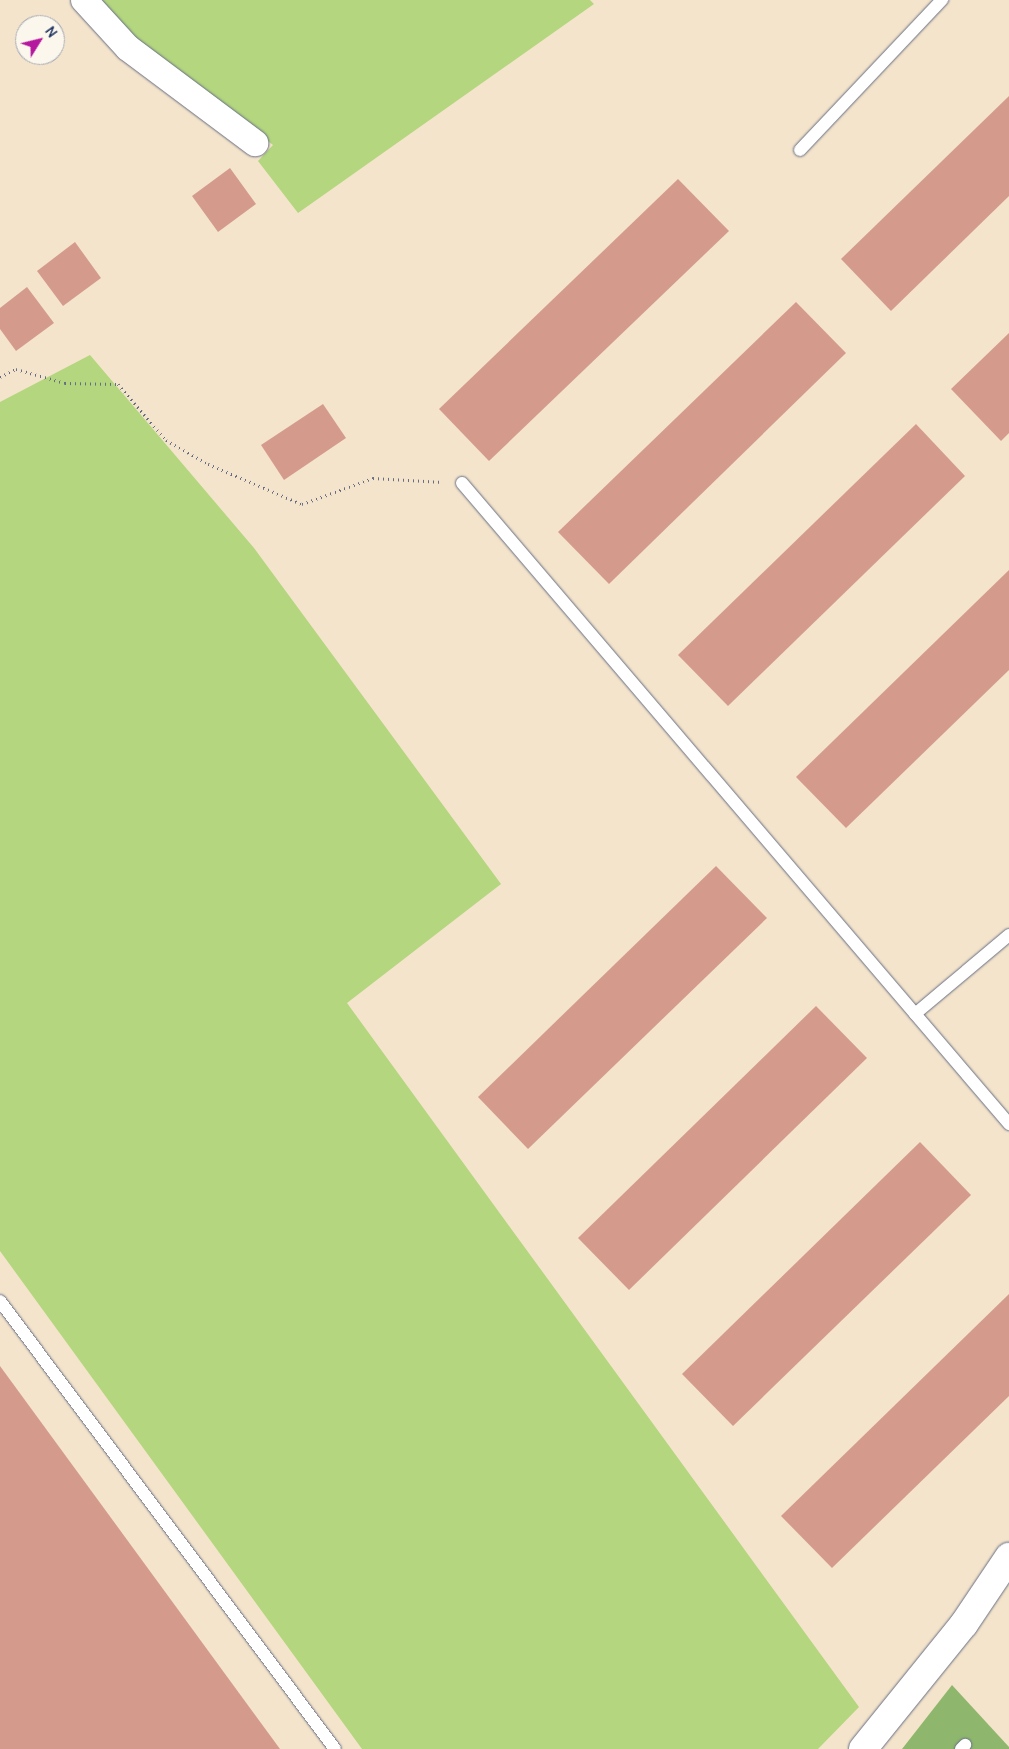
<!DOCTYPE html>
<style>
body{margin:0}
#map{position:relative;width:1009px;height:1749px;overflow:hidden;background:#f4e4cb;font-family:Delius,sans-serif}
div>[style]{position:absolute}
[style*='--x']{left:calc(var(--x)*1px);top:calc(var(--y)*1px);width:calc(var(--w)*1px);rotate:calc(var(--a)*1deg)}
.green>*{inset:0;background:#b3d67e}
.forest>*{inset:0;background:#8eb76d}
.building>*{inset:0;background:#d49b8d}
.path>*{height:3px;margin-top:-1.5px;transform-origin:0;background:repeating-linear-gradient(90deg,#676e84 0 1px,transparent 0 5px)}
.roads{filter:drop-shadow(0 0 1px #676e84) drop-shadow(0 0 1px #676e84)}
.service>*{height:12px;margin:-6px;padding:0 6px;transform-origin:6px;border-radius:6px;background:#fff}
.minor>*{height:26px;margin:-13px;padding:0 13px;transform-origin:13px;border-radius:13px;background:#fff}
.tertiary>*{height:28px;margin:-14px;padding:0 14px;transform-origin:14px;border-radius:14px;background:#fff}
span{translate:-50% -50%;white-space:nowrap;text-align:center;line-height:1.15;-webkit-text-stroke:4px #fbf7ec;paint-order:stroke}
.north{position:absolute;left:15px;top:15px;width:50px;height:50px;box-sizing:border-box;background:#fbf7ec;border:1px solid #a1a7b3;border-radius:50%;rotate:54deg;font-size:14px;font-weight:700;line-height:20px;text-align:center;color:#1b2f5e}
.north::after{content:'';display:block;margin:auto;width:18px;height:22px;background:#b5179e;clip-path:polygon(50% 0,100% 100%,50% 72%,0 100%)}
</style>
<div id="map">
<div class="green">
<div style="clip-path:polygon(99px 0,590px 0,594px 4px,298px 213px,258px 161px,273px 145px,134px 37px)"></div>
<div style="clip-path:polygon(90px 355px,254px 548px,501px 884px,347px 1003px,859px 1707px,818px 1749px,362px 1749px,0 1251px,0 402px)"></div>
</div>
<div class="forest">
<div style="clip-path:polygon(952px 1685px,1009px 1747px,1009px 1749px,902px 1749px)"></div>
</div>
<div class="building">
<div style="clip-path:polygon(1009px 96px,1009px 196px,891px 311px,841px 259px)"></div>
<div style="clip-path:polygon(230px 168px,256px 204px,218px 232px,192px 196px)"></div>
<div style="clip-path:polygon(678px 179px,729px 231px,489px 461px,439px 409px)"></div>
<div style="clip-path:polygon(75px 242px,101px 278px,63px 306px,37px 271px)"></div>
<div style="clip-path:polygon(27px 287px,54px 323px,16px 351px,0 329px,0 308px)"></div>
<div style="clip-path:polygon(796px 302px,846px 353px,609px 584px,558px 532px)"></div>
<div style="clip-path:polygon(1009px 333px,1009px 433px,1001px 441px,951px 389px)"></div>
<div style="clip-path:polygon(323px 404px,346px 438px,284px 480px,261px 445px)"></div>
<div style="clip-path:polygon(916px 424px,965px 476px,728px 706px,678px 655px)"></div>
<div style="clip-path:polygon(1009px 570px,1009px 670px,846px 828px,796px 777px)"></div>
<div style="clip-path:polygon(716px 866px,767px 918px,528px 1149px,478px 1097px)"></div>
<div style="clip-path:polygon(816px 1006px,867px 1058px,629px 1290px,578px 1238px)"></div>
<div style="clip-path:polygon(920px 1142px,971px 1195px,733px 1426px,682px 1374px)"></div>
<div style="clip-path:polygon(1009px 1294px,1009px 1396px,832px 1568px,781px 1516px)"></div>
<div style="clip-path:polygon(0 1366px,280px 1749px,0 1749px)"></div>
</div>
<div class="path">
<div style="--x:0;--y:377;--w:18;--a:-27"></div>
<div style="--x:16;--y:369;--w:51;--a:15.9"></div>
<div style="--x:65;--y:383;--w:53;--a:1.1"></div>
<div style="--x:118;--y:384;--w:74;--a:49.4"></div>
<div style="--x:166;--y:440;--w:48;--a:29.7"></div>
<div style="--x:208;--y:464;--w:102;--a:23.1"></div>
<div style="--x:302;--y:504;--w:76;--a:-20.1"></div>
<div style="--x:373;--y:478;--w:70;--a:3.3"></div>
</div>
<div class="roads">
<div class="service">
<div style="--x:800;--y:150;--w:207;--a:-46.6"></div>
<div style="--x:462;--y:483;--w:843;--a:49.52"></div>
<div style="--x:915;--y:1014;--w:123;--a:-40"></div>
<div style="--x:0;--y:1301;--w:559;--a:53.21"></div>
<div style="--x:961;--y:1749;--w:6;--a:-45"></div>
</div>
<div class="minor">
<div style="--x:84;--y:0;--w:65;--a:47.5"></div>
<div style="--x:128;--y:48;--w:159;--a:36.8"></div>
</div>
<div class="tertiary">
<div style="--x:863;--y:1749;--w:161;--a:-51.1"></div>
<div style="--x:964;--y:1624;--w:81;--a:-56.1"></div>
</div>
</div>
<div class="north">N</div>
</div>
